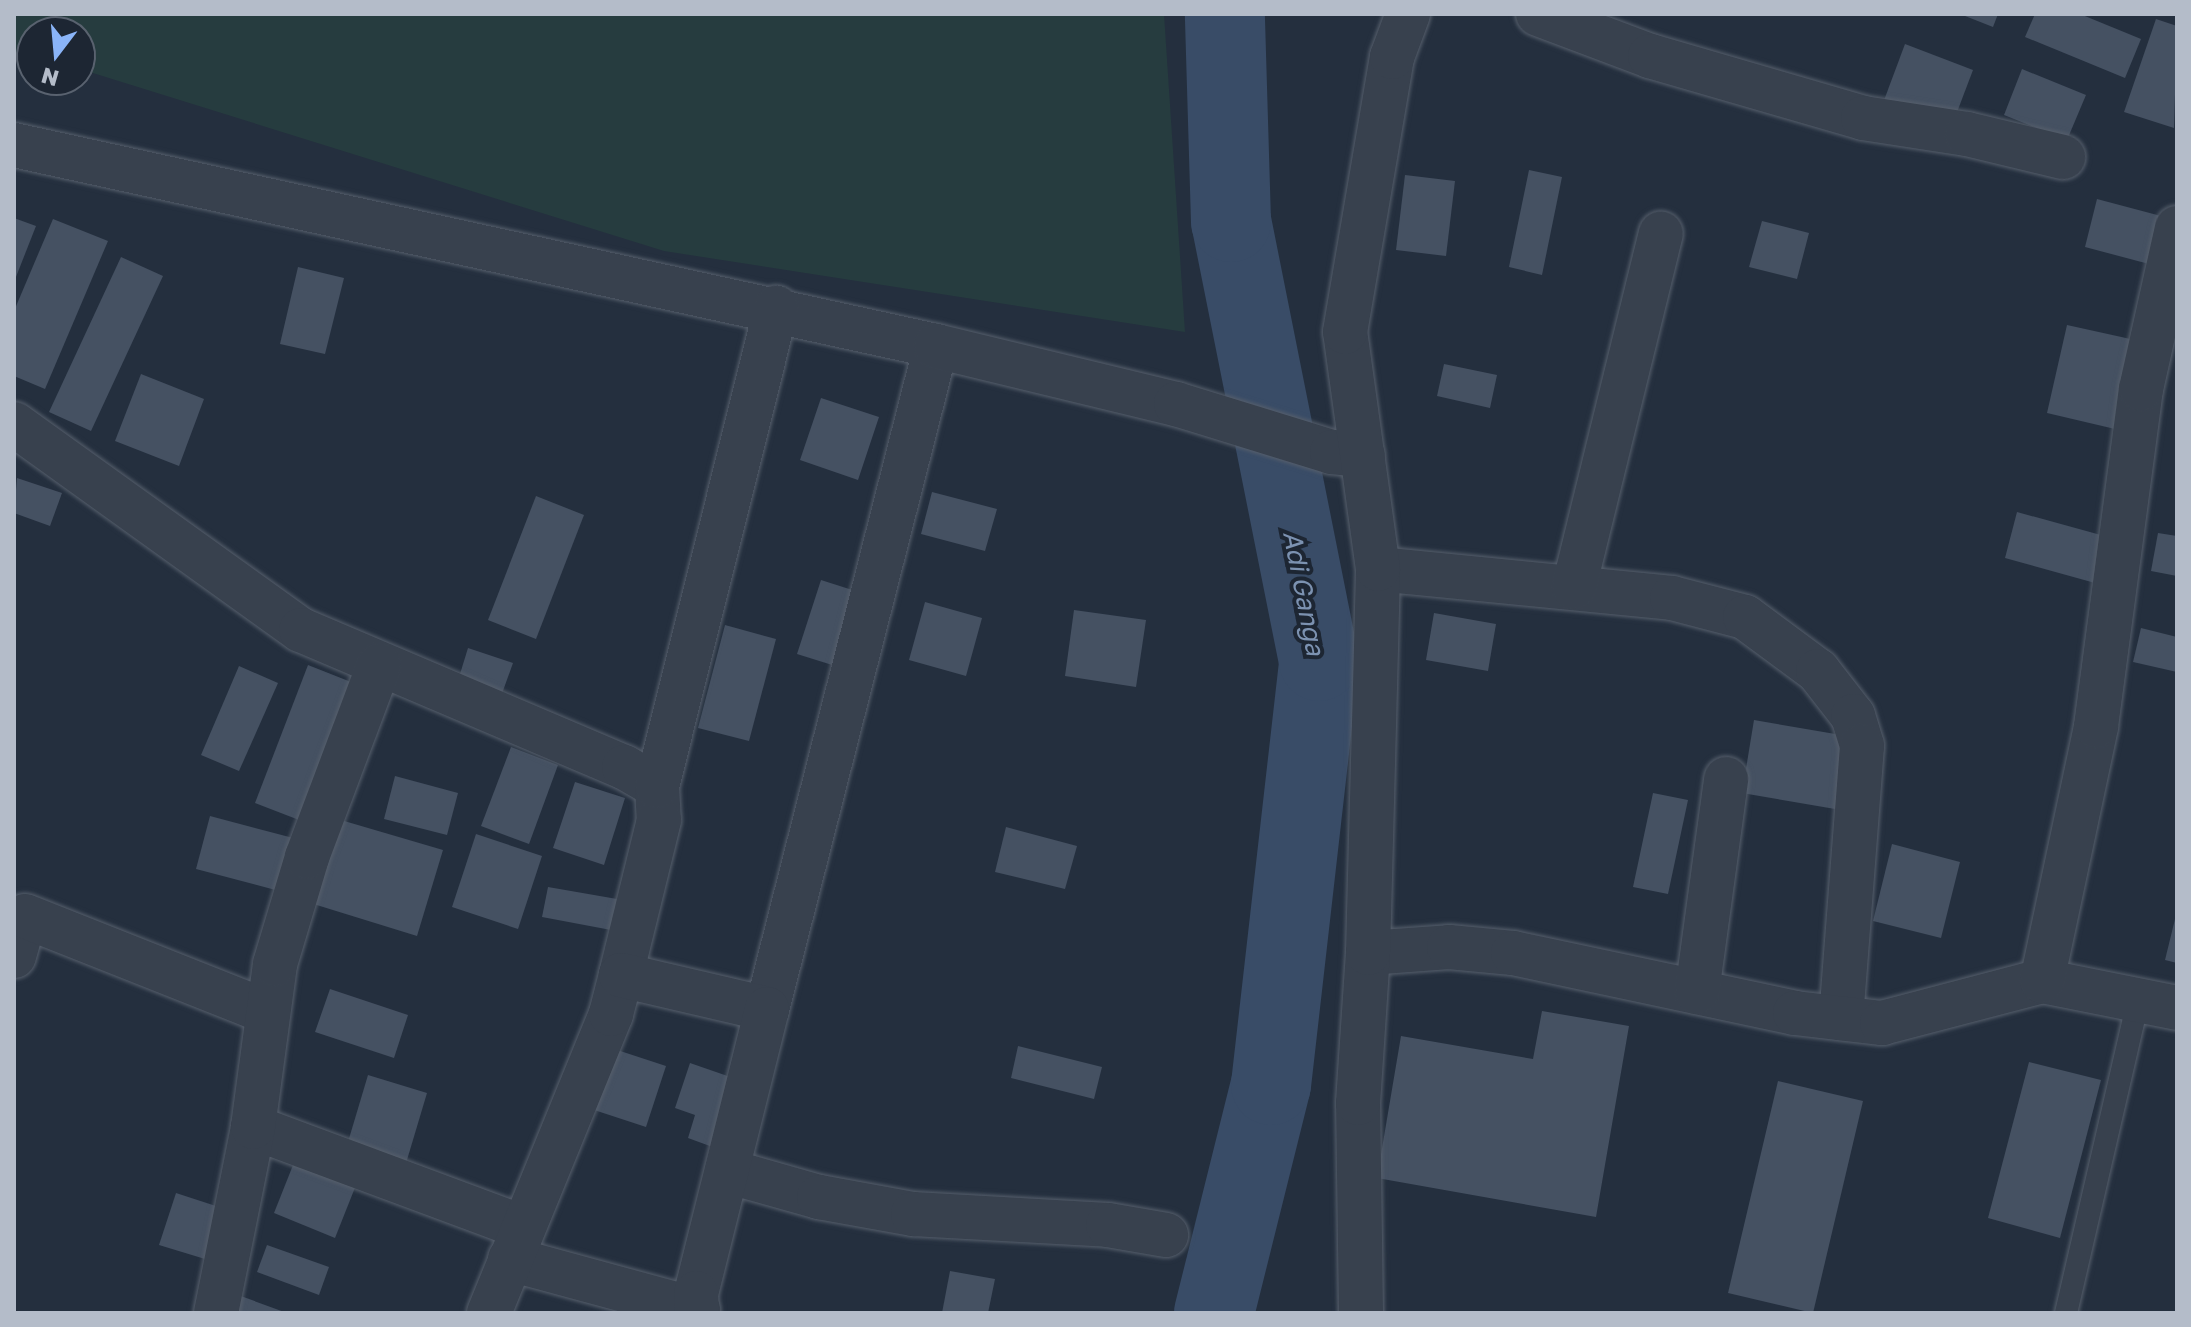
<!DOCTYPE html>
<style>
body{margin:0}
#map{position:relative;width:2191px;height:1327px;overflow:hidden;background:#242f3e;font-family:"Golos Text",sans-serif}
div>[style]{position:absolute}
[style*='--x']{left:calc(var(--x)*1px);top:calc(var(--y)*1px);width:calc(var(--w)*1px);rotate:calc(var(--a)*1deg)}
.green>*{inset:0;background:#263c3f}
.river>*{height:80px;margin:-40px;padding:0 40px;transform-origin:40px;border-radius:40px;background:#394c67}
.building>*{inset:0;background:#455162}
.roads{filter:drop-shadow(0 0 2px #565f6c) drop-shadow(0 0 2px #565f6c)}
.lane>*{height:22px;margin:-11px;padding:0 11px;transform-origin:11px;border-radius:11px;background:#38414e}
.street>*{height:44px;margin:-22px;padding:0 22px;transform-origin:22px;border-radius:22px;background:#38414e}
span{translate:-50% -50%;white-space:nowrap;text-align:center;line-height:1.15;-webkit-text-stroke:8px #1d2633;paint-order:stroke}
.water-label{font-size:26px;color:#7c92b1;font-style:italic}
.frame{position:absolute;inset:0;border:16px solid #b4bcc9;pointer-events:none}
.north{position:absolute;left:16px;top:16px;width:80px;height:80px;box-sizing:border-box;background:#1d2633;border:2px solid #59626f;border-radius:50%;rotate:196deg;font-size:22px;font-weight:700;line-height:32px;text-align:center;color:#b4bcc9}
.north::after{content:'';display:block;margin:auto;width:28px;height:36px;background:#8ab4f8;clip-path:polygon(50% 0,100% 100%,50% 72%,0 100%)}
</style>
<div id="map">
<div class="green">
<div style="clip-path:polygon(14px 14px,1164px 14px,1185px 332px,664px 251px,80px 69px,80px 32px,32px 32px,32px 59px,14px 56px)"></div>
</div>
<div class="river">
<div style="--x:1214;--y:1313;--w:235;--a:-76"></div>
<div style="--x:1271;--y:1085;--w:427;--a:-83.5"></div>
<div style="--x:1319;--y:661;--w:448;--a:-101.3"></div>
<div style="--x:1231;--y:222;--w:208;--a:-91.7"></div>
</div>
<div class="building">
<div style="clip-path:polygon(1960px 14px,1998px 14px,1993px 27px)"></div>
<div style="clip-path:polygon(2035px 14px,2080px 14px,2141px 39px,2125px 78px,2025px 37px)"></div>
<div style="clip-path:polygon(2156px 19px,2177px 26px,2174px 128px,2124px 112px)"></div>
<div style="clip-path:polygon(1905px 44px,1973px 70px,1951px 128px,1883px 103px)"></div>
<div style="clip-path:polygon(2022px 69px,2086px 95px,2067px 140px,2004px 115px)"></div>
<div style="clip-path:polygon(1529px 170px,1562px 177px,1542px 275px,1509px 267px)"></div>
<div style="clip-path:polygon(1405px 175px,1455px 181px,1446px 256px,1396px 250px)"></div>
<div style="clip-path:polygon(2097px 199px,2161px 216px,2149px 264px,2085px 247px)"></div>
<div style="clip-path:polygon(14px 218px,36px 226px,14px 282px)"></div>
<div style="clip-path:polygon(53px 219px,108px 241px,45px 389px,14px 376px,14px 311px)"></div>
<div style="clip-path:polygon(1762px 221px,1809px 233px,1797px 279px,1749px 267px)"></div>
<div style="clip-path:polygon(121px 257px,163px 276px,91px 431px,49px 412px)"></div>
<div style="clip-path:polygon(298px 267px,344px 278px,325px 354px,280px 344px)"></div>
<div style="clip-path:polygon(2067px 325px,2135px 340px,2115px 429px,2047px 413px)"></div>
<div style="clip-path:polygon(1444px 364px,1497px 375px,1490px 408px,1437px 396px)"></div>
<div style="clip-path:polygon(141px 374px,204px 399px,179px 466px,115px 441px)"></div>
<div style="clip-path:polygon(821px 398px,879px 417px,858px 480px,800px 460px)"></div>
<div style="clip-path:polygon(17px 478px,62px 493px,50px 526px,14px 513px)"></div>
<div style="clip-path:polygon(932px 492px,997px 509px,985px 551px,921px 534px)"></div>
<div style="clip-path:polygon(536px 496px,584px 515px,536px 639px,488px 620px)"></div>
<div style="clip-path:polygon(2017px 512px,2108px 537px,2095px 583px,2005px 558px)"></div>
<div style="clip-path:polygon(2158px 533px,2177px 536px,2177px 576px,2151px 571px)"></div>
<div style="clip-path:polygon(821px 580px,868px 595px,845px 669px,797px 654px)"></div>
<div style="clip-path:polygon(925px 602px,982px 618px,966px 676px,909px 660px)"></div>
<div style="clip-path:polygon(1074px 610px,1146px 620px,1136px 687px,1065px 676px)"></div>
<div style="clip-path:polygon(1434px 613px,1496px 624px,1488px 671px,1426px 660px)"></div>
<div style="clip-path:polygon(725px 625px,776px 639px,749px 741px,698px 728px)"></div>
<div style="clip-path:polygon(2141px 628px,2177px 637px,2177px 672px,2133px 662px)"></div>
<div style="clip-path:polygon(468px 648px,513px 663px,499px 702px,456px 687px)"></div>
<div style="clip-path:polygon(308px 665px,351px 682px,299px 820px,255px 803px)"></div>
<div style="clip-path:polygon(239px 666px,278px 683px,239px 771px,201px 755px)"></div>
<div style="clip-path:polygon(1754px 720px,1847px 736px,1835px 809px,1742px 793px)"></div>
<div style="clip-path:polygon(511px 747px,558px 765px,529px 844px,481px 826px)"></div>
<div style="clip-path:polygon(395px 776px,458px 793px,447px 835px,384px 819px)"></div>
<div style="clip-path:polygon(575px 782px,625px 798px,604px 865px,553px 848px)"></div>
<div style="clip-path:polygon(1653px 793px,1688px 800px,1668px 894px,1633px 887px)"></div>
<div style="clip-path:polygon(210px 816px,297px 839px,283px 892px,196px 869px)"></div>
<div style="clip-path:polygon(334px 818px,443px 850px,417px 936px,307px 902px)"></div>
<div style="clip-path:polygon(1006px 827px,1077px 846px,1065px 889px,995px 872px)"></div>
<div style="clip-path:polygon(476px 834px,542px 856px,518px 929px,452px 907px)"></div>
<div style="clip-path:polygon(1892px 844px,1960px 862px,1941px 938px,1873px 921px)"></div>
<div style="clip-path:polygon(548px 887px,617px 899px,611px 930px,542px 917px)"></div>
<div style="clip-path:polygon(2176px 915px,2177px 915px,2177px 963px,2165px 960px)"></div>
<div style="clip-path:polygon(330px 989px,408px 1015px,394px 1058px,315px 1032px)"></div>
<div style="clip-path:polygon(1542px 1011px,1629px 1026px,1596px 1217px,1377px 1178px,1401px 1036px,1533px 1059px)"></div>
<div style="clip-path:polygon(1018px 1046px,1102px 1067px,1094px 1099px,1011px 1078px)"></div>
<div style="clip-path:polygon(608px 1047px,666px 1066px,646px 1127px,588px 1108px)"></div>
<div style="clip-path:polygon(2029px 1062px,2101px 1080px,2060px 1238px,1988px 1218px)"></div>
<div style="clip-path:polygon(690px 1063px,742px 1081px,718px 1149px,688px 1138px,695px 1115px,675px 1108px)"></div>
<div style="clip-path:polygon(368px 1075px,427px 1093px,404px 1170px,345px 1152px)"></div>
<div style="clip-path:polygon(1778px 1081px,1863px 1101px,1813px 1313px,1728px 1293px)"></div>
<div style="clip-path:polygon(299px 1150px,360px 1175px,335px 1238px,274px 1213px)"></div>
<div style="clip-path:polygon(176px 1193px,222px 1208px,205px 1259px,159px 1245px)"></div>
<div style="clip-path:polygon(267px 1245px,329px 1267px,319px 1295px,257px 1272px)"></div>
<div style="clip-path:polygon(950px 1271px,995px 1279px,988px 1313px,942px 1313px)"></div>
<div style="clip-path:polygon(238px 1295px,287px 1313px,231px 1313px)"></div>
</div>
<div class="roads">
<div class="lane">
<div style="--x:2066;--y:1313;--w:323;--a:-77"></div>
</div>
<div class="street">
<div style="--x:1538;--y:14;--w:120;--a:20.6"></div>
<div style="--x:1650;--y:56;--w:222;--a:16.2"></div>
<div style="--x:1863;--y:118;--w:105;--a:8.7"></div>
<div style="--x:1967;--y:134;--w:99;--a:13.5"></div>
<div style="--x:14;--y:145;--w:944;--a:12.3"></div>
<div style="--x:936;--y:346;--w:684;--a:104.3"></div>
<div style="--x:936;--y:346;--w:247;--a:13.6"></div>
<div style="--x:1176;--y:404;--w:163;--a:17.1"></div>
<div style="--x:1332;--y:452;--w:31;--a:6"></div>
<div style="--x:14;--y:424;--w:353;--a:35.7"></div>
<div style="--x:301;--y:630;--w:351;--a:23"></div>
<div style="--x:624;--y:767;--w:38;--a:30"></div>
<div style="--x:657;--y:786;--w:34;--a:87"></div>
<div style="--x:659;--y:820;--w:160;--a:103.8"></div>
<div style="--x:1378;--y:569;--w:295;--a:5.6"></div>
<div style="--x:1672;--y:598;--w:75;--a:14.6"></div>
<div style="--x:1745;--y:617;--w:91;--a:36.5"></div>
<div style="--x:1818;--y:671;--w:57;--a:52.1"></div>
<div style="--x:1853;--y:716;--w:31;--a:73"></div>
<div style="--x:1862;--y:746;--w:273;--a:94.4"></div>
<div style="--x:1574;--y:587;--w:364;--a:-76.2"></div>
<div style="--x:657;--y:786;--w:493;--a:-76"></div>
<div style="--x:1368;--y:953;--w:81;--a:-4.2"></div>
<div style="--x:1449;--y:947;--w:64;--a:5.4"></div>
<div style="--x:1513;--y:953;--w:288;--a:12"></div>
<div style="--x:1795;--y:1013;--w:88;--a:6.6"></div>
<div style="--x:1882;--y:1023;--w:165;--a:-14.7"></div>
<div style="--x:2042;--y:981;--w:138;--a:11.3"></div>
<div style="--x:14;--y:956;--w:41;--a:-74.6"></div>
<div style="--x:25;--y:916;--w:260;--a:21.6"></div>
<div style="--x:2042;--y:981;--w:261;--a:-78"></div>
<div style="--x:2096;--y:726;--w:340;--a:-82.4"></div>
<div style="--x:2141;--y:389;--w:165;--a:-77.4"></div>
<div style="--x:1697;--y:992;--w:215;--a:-82.2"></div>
<div style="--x:253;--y:1127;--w:287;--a:20.4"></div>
<div style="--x:727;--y:1171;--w:96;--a:15.8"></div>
<div style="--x:819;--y:1197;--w:96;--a:10.3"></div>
<div style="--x:913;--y:1214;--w:195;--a:3.2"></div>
<div style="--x:1108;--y:1225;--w:59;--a:9.8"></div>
<div style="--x:510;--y:1259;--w:195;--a:15.2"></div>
<div style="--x:216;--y:1313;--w:190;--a:-78.7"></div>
<div style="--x:253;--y:1127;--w:164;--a:-82.3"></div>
<div style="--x:275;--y:964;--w:112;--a:-73.3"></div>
<div style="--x:307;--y:857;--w:205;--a:-69.4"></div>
<div style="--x:489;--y:1313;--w:323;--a:-67.8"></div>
<div style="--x:611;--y:1014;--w:40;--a:-75.6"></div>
<div style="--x:621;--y:975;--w:150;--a:13.1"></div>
<div style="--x:767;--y:1009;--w:293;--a:104"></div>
<div style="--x:696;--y:1293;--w:20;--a:87"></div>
<div style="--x:1361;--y:1313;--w:210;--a:-90.8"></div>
<div style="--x:1358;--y:1103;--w:150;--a:-86.2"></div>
<div style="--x:1368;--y:953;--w:384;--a:-88.5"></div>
<div style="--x:1378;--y:569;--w:239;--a:-97.9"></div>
<div style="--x:1345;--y:332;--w:279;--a:-80.3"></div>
<div style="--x:1392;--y:57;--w:46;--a:-69.6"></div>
</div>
</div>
<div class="water-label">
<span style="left:1304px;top:593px;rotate:79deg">Adi Ganga</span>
</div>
<div class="frame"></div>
<div class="north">N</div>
</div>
